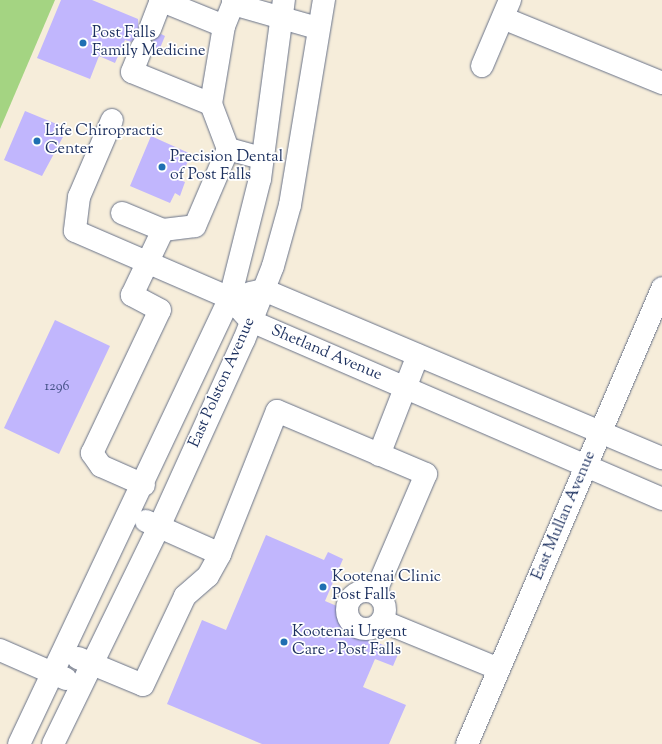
<!DOCTYPE html>
<style>
body{margin:0}
#map{position:relative;width:662px;height:744px;overflow:hidden;background:#f6edda;font-family:"Sorts Mill Goudy",serif}
div>[style]{position:absolute}
[style*='--x']{left:calc(var(--x)*1px);top:calc(var(--y)*1px);width:calc(var(--w)*1px);rotate:calc(var(--a)*1deg)}
.green>*{inset:0;background:#a4d482}
.building>*{inset:0;background:#c1b6fd}
.roads{filter:drop-shadow(0 0 1px #687289) drop-shadow(0 0 1px #687289)}
.minor>*{height:22px;margin:-11px;padding:0 11px;transform-origin:11px;border-radius:11px;background:#fff}
.minor>.ring{margin:-11px;padding:0;box-sizing:content-box;background:none;border:22px solid #fff;border-radius:50%}
.major>*{height:22px;margin:-11px;padding:0 11px;transform-origin:11px;border-radius:11px;background:#fff}
.dots>*{width:11px;height:11px;translate:-50% -50%;box-sizing:border-box;border:2px solid #fff;border-radius:50%}
span{translate:-50% -50%;white-space:nowrap;text-align:center;line-height:1.15;-webkit-text-stroke:3.5px #fff;paint-order:stroke}
.number-label{font-size:14px;color:#445186}
.number-label span{-webkit-text-stroke-width:0}
.poi-label{font-size:16px;color:#1b2f5e}
.left{translate:0 -50%;text-align:left}
.street-label{font-size:16px;color:#1b2f5e}
</style>
<div id="map">
<div class="green">
<div style="clip-path:polygon(0 0,55px 0,0 129px)"></div>
</div>
<div class="building">
<div style="clip-path:polygon(61px 0,92px 0,138px 19px,139px 35px,131px 42px,125px 40px,115px 63px,99px 56px,90px 79px,37px 58px)"></div>
<div style="clip-path:polygon(161px 34px,165px 36px,158px 53px,154px 51px,153px 41px)"></div>
<div style="clip-path:polygon(25px 111px,59px 125px,56px 132px,64px 135px,42px 176px,4px 160px)"></div>
<div style="clip-path:polygon(151px 136px,191px 154px,180px 180px,185px 182px,180px 196px,175px 193px,170px 203px,130px 186px)"></div>
<div style="clip-path:polygon(55px 320px,110px 346px,59px 454px,4px 428px)"></div>
<div style="clip-path:polygon(266px 535px,324px 560px,328px 552px,343px 559px,325px 601px,358px 615px,351px 631px,399px 652px,393px 666px,375px 659px,363px 687px,406px 705px,389px 744px,262px 744px,167px 704px,202px 620px,226px 630px)"></div>
</div>
<div class="roads">
<div class="minor">
<div style="--x:160;--y:0;--w:69;--a:22.1"></div>
<div style="--x:233;--y:0;--w:4;--a:90"></div>
<div style="--x:233;--y:4;--w:87;--a:15.9"></div>
<div style="--x:233;--y:4;--w:24;--a:112"></div>
<div style="--x:224;--y:26;--w:79;--a:99.5"></div>
<div style="--x:211;--y:104;--w:48;--a:69.3"></div>
<div style="--x:228;--y:149;--w:34;--a:15"></div>
<div style="--x:503;--y:18;--w:172;--a:22.2"></div>
<div style="--x:150;--y:29;--w:30;--a:-69"></div>
<div style="--x:142;--y:47;--w:27;--a:112"></div>
<div style="--x:132;--y:72;--w:85;--a:22.1"></div>
<div style="--x:482;--y:66;--w:72;--a:-67"></div>
<div style="--x:112;--y:120;--w:84;--a:113.2"></div>
<div style="--x:79;--y:197;--w:34;--a:97"></div>
<div style="--x:75;--y:231;--w:169;--a:23.4"></div>
<div style="--x:230;--y:298;--w:31;--a:48"></div>
<div style="--x:251;--y:321;--w:448;--a:23.4"></div>
<div style="--x:122;--y:213;--w:44;--a:22.5"></div>
<div style="--x:250;--y:293;--w:14;--a:-12"></div>
<div style="--x:264;--y:290;--w:432;--a:22.9"></div>
<div style="--x:379;--y:455;--w:107;--a:-68.7"></div>
<div style="--x:144;--y:485;--w:47;--a:-156.2"></div>
<div style="--x:101;--y:466;--w:16;--a:-125"></div>
<div style="--x:92;--y:453;--w:158;--a:-64.6"></div>
<div style="--x:160;--y:310;--w:32;--a:-152"></div>
<div style="--x:132;--y:295;--w:72;--a:-64.5"></div>
<div style="--x:163;--y:230;--w:32;--a:-7"></div>
<div style="--x:195;--y:226;--w:84;--a:-66.8"></div>
<div style="--x:146;--y:521;--w:81;--a:24"></div>
<div class="ring" style="left:347px;top:591px;width:16px;height:16px"></div>
<div style="--x:382;--y:621;--w:126;--a:22.3"></div>
<div style="--x:0;--y:650;--w:72;--a:23.7"></div>
<div style="--x:78;--y:658;--w:70;--a:22.6"></div>
<div style="--x:143;--y:685;--w:98;--a:-64.7"></div>
<div style="--x:185;--y:596;--w:30;--a:-41"></div>
<div style="--x:208;--y:576;--w:25;--a:-61"></div>
<div style="--x:220;--y:554;--w:154;--a:-68.3"></div>
<div style="--x:277;--y:411;--w:162;--a:22.9"></div>
<div style="--x:426;--y:474;--w:129;--a:113.2"></div>
<div style="--x:19;--y:744;--w:493;--a:-64.7"></div>
<div style="--x:230;--y:298;--w:123;--a:-75.9"></div>
<div style="--x:260;--y:179;--w:181;--a:-82.4"></div>
<div style="--x:53;--y:744;--w:242;--a:-64"></div>
<div style="--x:159;--y:527;--w:205;--a:-65.6"></div>
<div style="--x:244;--y:340;--w:79;--a:-68.6"></div>
<div style="--x:273;--y:266;--w:63;--a:-74.4"></div>
<div style="--x:290;--y:205;--w:208;--a:-80.6"></div>
</div>
<div class="major">
<div style="--x:467;--y:744;--w:496;--a:-66.8"></div>
</div>
</div>
<div class="dots">
<div style="left:83px;top:43px;background:#1f6fb2"></div>
<div style="left:37px;top:141px;background:#1f6fb2"></div>
<div style="left:162px;top:167px;background:#1f6fb2"></div>
<div style="left:323px;top:587px;background:#1f6fb2"></div>
<div style="left:284px;top:642px;background:#1f6fb2"></div>
</div>
<div class="number-label">
<span style="left:57px;top:387px">1296</span>
</div>
<div class="poi-label">
<span class="left" style="left:92px;top:43px">Post Falls<br>Family Medicine</span>
<span class="left" style="left:45px;top:141px">Life Chiropractic<br>Center</span>
<span class="left" style="left:170px;top:167px">Precision Dental<br>of Post Falls</span>
<span class="left" style="left:332px;top:587px">Kootenai Clinic<br>Post Falls</span>
<span class="left" style="left:292px;top:642px">Kootenai Urgent<br>Care - Post Falls</span>
</div>
<div class="street-label">
<span style="left:326px;top:354px;rotate:23deg">Shetland Avenue</span>
<span style="left:223px;top:383px;rotate:-66deg">East Polston Avenue</span>
<span style="left:565px;top:516px;rotate:-67deg">East Mullan Avenue</span>
</div>
</div>
